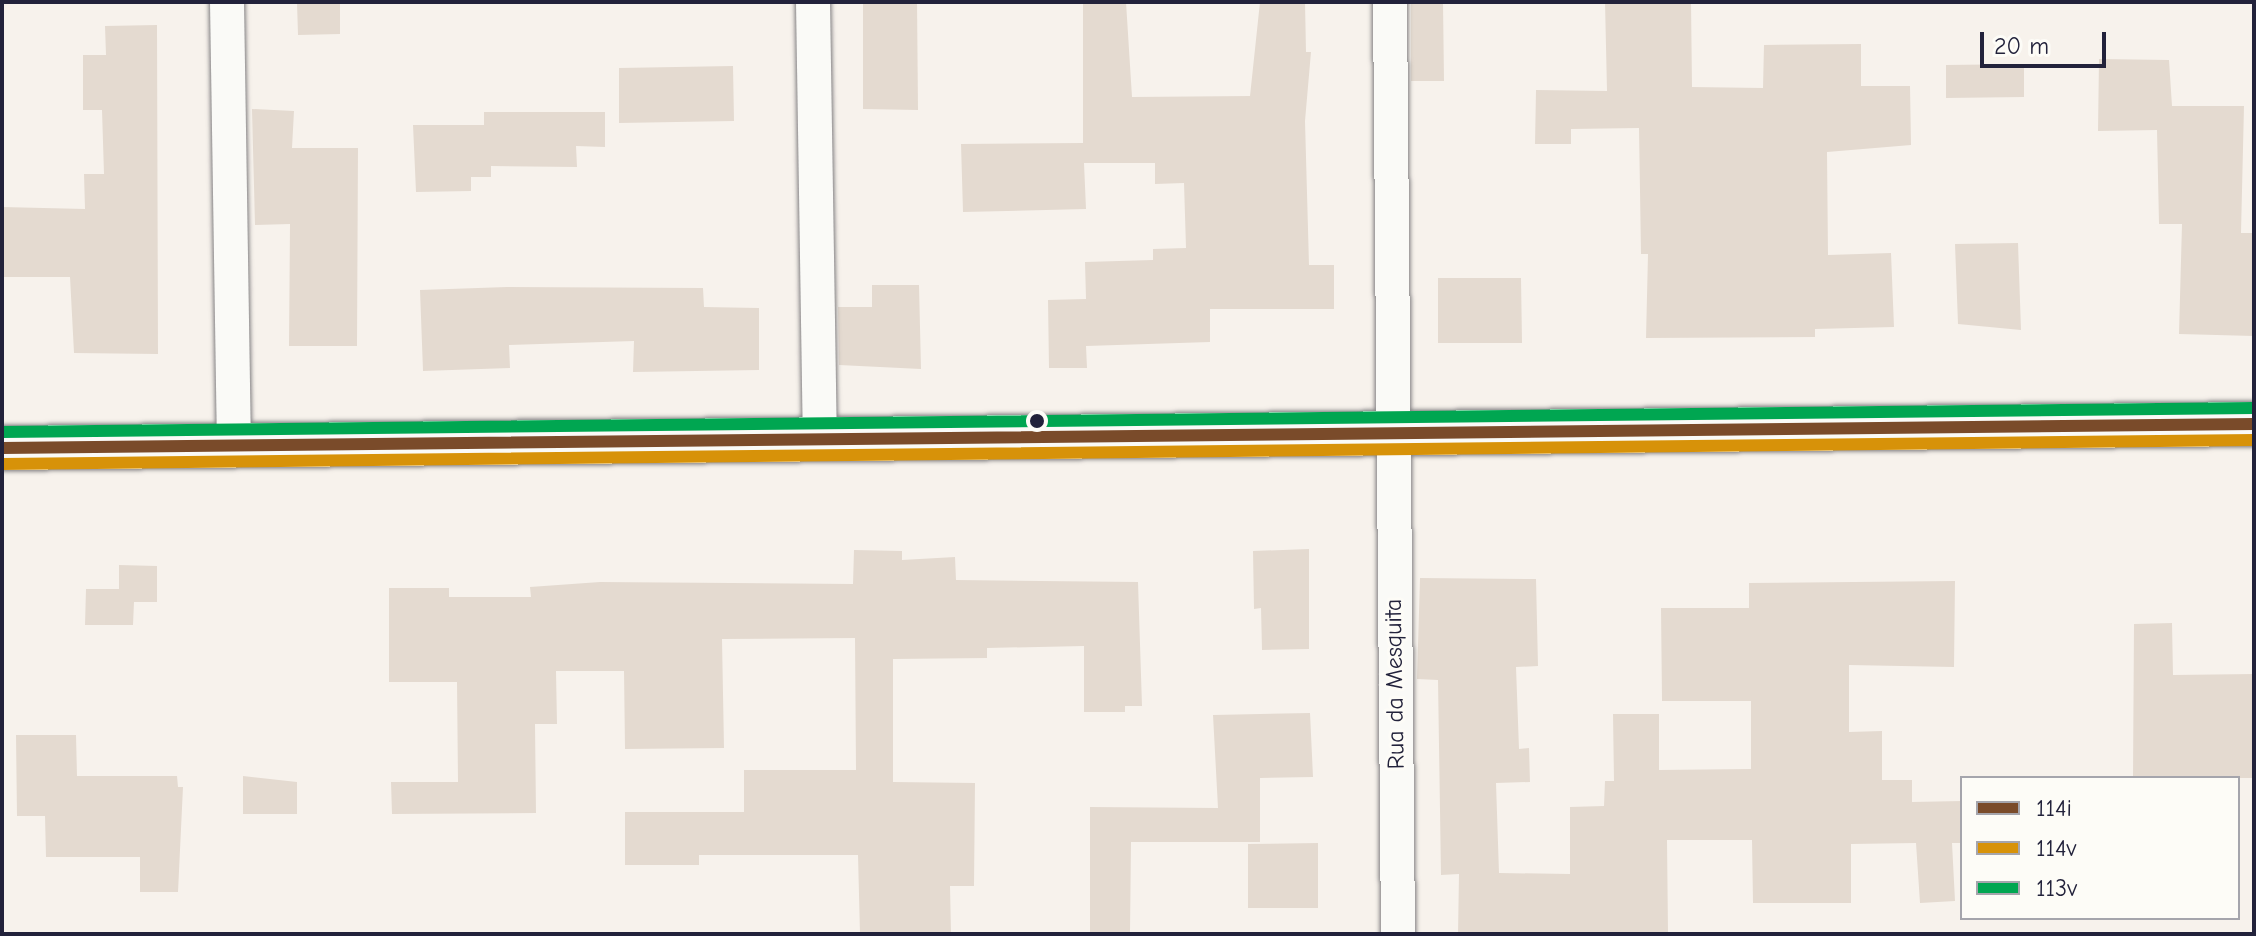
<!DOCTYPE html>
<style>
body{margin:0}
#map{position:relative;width:2256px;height:936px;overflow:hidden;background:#f7f2ec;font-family:"Comic Neue",sans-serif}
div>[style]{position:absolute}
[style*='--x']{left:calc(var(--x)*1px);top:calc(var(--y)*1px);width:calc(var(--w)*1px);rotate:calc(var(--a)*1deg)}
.building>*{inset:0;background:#e4dad0}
.roads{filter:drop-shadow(0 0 2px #868486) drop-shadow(0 0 2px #868486)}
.street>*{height:34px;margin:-17px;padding:0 17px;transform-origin:17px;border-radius:17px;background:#fafaf7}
.secondary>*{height:44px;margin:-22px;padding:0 22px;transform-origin:22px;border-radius:22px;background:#fafaf7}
.bus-1>*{height:12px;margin:-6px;padding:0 6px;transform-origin:6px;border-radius:6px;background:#7a4b2a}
.bus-2>*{height:12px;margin:-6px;padding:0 6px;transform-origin:6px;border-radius:6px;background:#d79209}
.bus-3>*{height:12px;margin:-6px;padding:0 6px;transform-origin:6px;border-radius:6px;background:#00a651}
.dots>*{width:22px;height:22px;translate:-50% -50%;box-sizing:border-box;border:4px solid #fdfcf7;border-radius:50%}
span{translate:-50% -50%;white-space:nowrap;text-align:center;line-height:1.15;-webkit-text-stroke:6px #fdfcf7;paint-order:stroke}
.street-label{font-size:24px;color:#22223b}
.frame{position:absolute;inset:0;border:4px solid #22223b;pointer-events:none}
.legend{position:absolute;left:1960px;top:776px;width:280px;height:144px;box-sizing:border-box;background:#fdfcf7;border:2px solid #a5a5ac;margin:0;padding:10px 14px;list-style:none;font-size:24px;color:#22223b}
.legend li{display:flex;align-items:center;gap:16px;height:40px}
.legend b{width:40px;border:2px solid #a5a5ac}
.scale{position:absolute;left:1980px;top:32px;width:126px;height:36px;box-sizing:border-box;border:4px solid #22223b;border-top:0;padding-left:10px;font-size:24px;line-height:28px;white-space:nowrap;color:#22223b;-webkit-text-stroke:6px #fdfcf7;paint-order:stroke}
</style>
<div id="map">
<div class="building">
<div style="clip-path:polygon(297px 2px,340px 2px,340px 34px,298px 35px)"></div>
<div style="clip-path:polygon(863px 2px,917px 2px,918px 110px,863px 109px)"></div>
<div style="clip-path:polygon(1083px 2px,1126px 2px,1132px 97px,1250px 96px,1260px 2px,1305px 2px,1306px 52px,1311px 52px,1305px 121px,1309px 265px,1334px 265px,1334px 309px,1210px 309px,1210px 342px,1086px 346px,1087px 368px,1049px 368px,1048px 300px,1086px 299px,1085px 262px,1153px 260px,1153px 249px,1186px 248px,1184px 183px,1155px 184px,1155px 163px,1084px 163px,1086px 209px,963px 212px,961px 144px,1083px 143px)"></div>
<div style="clip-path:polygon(1605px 2px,1691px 2px,1692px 87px,1763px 88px,1764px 45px,1861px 44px,1861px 86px,1910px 86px,1911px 145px,1827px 152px,1828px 255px,1891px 253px,1894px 327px,1815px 329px,1815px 337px,1646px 338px,1648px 254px,1641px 254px,1639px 128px,1571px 129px,1571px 144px,1535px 144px,1536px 90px,1607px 91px)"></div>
<div style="clip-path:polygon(1411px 3px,1443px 3px,1444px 81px,1411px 81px)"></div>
<div style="clip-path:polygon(157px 25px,158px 354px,74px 353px,70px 277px,2px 277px,2px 207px,85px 209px,84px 174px,104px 174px,102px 110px,83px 110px,83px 55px,106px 55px,105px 26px)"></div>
<div style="clip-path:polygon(2099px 59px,2169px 60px,2172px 106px,2244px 106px,2241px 233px,2254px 233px,2254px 336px,2179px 334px,2182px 224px,2159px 224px,2157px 130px,2098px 131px)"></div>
<div style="clip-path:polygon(2024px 64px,2024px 97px,1946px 98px,1946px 65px)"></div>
<div style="clip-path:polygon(733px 66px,734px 121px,619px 123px,619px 68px)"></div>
<div style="clip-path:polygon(252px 109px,294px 111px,292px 148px,358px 148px,357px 346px,289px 346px,290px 224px,255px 225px)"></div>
<div style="clip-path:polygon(484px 112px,605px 112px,605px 147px,576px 146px,577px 167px,491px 166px,491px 177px,471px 177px,471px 191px,416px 192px,413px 125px,484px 125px)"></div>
<div style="clip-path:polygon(2018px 243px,2021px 330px,1958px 324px,1955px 244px)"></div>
<div style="clip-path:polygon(1438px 278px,1521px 278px,1522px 343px,1438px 343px)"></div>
<div style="clip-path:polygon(872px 285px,919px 285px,921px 369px,839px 365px,838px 307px,872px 307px)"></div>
<div style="clip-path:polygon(507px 287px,703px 288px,704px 307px,759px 308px,759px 370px,633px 372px,634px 341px,509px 345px,510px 368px,423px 371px,420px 290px)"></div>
<div style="clip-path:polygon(1309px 549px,1309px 649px,1262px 650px,1261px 608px,1254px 609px,1253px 551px)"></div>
<div style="clip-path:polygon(854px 550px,902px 551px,902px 560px,955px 557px,956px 580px,1138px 582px,1142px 706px,1125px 706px,1125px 712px,1084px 712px,1084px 646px,987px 648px,987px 658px,893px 659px,893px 782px,975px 783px,974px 886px,950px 886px,951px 934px,860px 934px,858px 855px,699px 855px,699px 865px,625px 865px,625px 812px,744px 812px,744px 770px,856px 770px,855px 638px,722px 639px,724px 748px,625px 749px,624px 671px,556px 671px,557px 724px,535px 724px,536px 813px,392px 814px,391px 782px,458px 782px,457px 682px,389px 682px,389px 588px,449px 588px,449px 597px,531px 597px,530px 587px,600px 582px,853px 584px)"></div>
<div style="clip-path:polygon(119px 565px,157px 566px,157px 602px,134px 602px,133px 625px,85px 625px,86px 589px,119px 589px)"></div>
<div style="clip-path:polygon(1420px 578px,1536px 579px,1538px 666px,1516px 667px,1519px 749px,1529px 748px,1530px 782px,1496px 783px,1499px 873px,1570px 874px,1570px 807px,1604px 806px,1605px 781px,1614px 781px,1613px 714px,1659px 714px,1659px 770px,1751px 769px,1751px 701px,1662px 701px,1661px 608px,1749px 608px,1749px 583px,1955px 581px,1954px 667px,1849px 665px,1849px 732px,1882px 731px,1882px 780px,1912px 780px,1912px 802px,1962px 801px,1962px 843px,1952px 843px,1955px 901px,1920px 903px,1916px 843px,1851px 844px,1851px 903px,1753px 903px,1752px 840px,1667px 840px,1668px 932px,1458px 934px,1459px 874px,1441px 875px,1438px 680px,1417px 679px)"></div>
<div style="clip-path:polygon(2172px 623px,2173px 675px,2254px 674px,2254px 778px,2133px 778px,2134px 624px)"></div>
<div style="clip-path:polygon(1310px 713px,1313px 777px,1260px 778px,1260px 842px,1131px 842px,1130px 932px,1090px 933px,1090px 807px,1218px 808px,1213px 715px)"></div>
<div style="clip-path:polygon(16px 735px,76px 735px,77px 776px,177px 776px,178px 787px,183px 787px,178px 892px,140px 892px,140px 857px,46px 857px,45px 816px,17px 816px)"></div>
<div style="clip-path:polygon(243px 776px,297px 782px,297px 814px,243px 814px)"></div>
<div style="clip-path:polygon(1318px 843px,1318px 908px,1248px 908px,1248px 844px)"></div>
</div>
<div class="roads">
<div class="street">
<div style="--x:227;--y:2;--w:445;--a:89.1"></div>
<div style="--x:813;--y:2;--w:439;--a:89.1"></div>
<div style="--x:1390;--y:2;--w:932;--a:89.51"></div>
</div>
<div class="secondary">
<div style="--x:2;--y:448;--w:2252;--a:-0.61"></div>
</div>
</div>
<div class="bus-1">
<div style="--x:2;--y:448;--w:2252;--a:-0.61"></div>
</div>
<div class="bus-2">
<div style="--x:2;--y:464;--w:2252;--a:-0.61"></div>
</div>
<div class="bus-3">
<div style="--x:2;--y:432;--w:2252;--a:-0.61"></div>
</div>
<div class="dots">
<div style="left:1037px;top:421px;background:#22223b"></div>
</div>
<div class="street-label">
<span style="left:1395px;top:684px;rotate:-91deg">Rua da Mesquita</span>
</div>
<div class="frame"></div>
<ul class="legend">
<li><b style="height:10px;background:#7a4b2a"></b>114i</li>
<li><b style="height:10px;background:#d79209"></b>114v</li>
<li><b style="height:10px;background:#00a651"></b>113v</li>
</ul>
<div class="scale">20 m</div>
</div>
